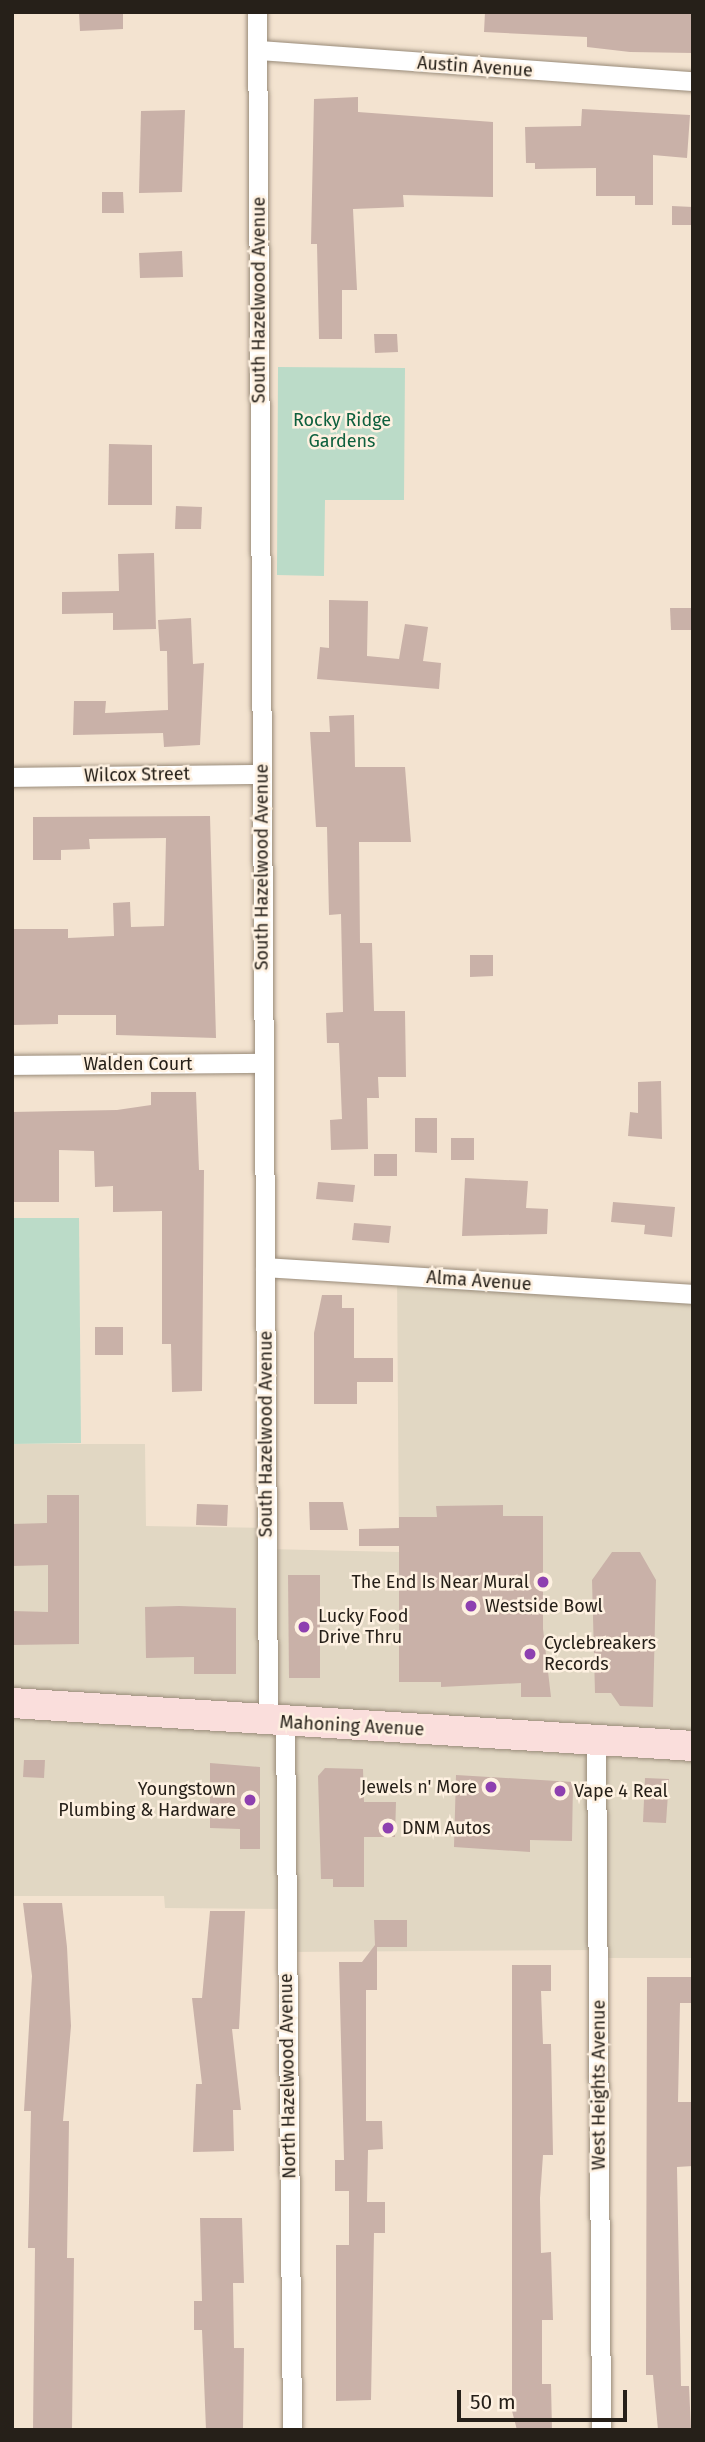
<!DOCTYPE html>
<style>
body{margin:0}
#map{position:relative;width:705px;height:2442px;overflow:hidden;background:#f3e3d0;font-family:"Fira Sans",sans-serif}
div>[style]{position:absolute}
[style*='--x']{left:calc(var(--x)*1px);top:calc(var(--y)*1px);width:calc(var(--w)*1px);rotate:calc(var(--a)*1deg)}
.commercial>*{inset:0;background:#e1d7c3}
.green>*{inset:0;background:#bbdbc8}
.building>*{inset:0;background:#c9b1a8}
.roads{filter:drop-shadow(0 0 2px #998b79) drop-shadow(0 0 2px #998b79)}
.minor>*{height:19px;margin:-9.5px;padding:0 9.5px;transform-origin:9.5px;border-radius:9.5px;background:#fff}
.primary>*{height:30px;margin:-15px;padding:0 15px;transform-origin:15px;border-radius:15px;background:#fadedc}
.dots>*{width:19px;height:19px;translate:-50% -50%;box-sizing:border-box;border:4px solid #fef1e1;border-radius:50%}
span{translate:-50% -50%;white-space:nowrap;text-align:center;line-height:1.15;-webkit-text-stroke:5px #fef1e1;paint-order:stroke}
.street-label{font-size:18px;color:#262019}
.park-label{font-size:18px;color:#0e603e}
.poi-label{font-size:18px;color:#262019}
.right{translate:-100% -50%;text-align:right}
.left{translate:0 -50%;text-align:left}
.frame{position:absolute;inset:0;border:14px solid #262019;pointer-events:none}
.scale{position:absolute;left:457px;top:2390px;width:170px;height:32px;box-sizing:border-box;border:4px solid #262019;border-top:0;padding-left:9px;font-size:21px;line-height:24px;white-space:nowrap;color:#262019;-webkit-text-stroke:5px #fef1e1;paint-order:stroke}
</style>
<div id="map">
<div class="commercial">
<div style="clip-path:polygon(397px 1275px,693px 1294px,693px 1958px,598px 1958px,597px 1950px,287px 1952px,286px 1909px,165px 1908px,164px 1896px,12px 1896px,12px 1444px,145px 1444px,146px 1526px,266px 1528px,267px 1549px,399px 1552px)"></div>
</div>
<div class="green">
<div style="clip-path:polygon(278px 367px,405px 368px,404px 500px,325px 500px,324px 576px,277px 575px)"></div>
<div style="clip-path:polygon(12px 1218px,79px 1218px,81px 1443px,12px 1444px)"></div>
</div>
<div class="building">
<div style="clip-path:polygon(79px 12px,123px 12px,123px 29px,80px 31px)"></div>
<div style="clip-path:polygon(485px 12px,693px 12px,693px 53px,630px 52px,587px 47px,587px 37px,484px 32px)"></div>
<div style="clip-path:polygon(358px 97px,358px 112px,493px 122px,493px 197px,403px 195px,404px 207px,353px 209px,357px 290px,342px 290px,342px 339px,319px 339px,317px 244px,311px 244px,314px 99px)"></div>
<div style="clip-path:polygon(582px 109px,690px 115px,687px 158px,653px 155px,653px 205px,635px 205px,635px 196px,596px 196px,596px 168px,535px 169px,535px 163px,526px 163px,525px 127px,581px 126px)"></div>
<div style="clip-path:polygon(185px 110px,182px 192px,139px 193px,141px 111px)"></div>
<div style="clip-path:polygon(102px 192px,123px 192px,124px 213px,102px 213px)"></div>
<div style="clip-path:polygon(672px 206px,693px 207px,693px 225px,672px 225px)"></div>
<div style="clip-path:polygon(182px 251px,183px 277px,140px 278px,139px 253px)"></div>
<div style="clip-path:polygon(374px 334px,397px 334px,398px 352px,375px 353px)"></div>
<div style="clip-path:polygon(109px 444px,152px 445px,152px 505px,108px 505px)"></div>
<div style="clip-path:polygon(176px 506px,202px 507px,201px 529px,175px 529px)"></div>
<div style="clip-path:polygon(154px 553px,156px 629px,113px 630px,113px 613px,62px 614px,62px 592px,119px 591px,118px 554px)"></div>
<div style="clip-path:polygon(329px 600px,368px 601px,367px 656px,399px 659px,405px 624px,428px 627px,423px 661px,441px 663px,439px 689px,317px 679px,320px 647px,329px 648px)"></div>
<div style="clip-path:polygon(670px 608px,693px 608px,693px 630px,671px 630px)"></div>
<div style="clip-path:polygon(191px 618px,193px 664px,204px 663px,200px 745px,164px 747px,163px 733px,73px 735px,74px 701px,106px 701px,105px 713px,168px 710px,167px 651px,160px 651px,158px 620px)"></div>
<div style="clip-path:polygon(354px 715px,355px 767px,405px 767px,411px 842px,359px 842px,360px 943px,372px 943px,374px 1011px,405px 1011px,406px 1077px,378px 1077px,379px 1098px,367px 1098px,368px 1149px,331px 1150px,330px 1120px,342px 1119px,339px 1043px,327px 1043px,326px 1013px,343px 1012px,341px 914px,329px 915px,327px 827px,316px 827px,310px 732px,330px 732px,329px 716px)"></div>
<div style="clip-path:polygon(210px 816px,216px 1038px,116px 1035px,116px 1015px,58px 1015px,58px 1024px,12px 1025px,12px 929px,68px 929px,68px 938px,114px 936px,113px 903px,130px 902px,131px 927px,164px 926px,166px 838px,89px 839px,90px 849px,61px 850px,61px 860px,33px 860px,33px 817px)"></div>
<div style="clip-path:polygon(470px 955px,493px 955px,493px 976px,470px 977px)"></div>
<div style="clip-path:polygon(661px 1081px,662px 1139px,628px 1136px,630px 1112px,638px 1113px,638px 1082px)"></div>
<div style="clip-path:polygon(151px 1092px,196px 1092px,199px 1170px,204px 1170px,202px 1391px,172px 1392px,171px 1344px,162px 1344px,162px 1211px,113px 1212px,113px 1186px,95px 1187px,94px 1151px,59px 1150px,59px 1202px,12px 1202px,12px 1112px,117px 1110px,151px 1105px)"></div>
<div style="clip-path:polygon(415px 1118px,437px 1118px,437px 1153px,415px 1152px)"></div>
<div style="clip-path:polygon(451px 1138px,474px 1138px,474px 1160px,451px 1160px)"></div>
<div style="clip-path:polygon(374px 1154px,397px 1154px,397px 1176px,374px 1176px)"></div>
<div style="clip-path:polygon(465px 1178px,528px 1181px,526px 1208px,548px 1209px,547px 1234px,462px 1236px)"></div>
<div style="clip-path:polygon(318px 1182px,355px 1185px,353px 1202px,316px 1199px)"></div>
<div style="clip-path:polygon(613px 1202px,675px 1207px,672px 1237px,644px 1234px,645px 1225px,611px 1222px)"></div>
<div style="clip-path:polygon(354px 1223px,391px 1226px,389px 1243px,352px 1240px)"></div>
<div style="clip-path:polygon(322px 1295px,342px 1295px,342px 1308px,354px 1308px,354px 1358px,393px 1358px,393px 1382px,357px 1382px,357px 1404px,314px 1404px,314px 1333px)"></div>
<div style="clip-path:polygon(95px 1327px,123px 1327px,123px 1355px,95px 1355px)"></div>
<div style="clip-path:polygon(47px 1495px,79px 1495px,79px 1644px,12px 1645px,12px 1611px,48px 1612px,48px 1565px,12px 1566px,12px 1524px,47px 1523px)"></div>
<div style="clip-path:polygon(309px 1502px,343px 1502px,348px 1530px,310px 1530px)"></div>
<div style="clip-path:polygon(197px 1504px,228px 1505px,227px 1526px,196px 1525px)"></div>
<div style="clip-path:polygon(503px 1505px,503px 1516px,543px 1516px,543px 1629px,551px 1697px,521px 1697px,521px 1683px,441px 1687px,441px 1682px,399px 1682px,399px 1546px,359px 1546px,359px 1529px,399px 1528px,399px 1517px,437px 1517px,436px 1506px)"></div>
<div style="clip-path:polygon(612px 1552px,640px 1552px,656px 1580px,653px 1707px,620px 1706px,611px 1693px,595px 1693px,592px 1580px)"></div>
<div style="clip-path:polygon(288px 1575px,320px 1575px,320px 1678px,289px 1678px)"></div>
<div style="clip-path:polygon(179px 1606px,236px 1608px,236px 1674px,194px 1674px,194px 1657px,146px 1658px,145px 1607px)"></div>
<div style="clip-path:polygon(24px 1760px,45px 1760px,44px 1778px,23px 1777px)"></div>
<div style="clip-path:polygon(210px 1763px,260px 1767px,260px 1849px,240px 1849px,240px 1829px,210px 1828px)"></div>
<div style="clip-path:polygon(325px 1768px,363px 1769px,364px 1802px,396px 1802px,395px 1837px,364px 1837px,364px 1887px,333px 1887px,333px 1879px,321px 1879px,318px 1776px)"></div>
<div style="clip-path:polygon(456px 1775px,573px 1782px,572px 1841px,530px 1840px,530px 1852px,454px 1847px)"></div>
<div style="clip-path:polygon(645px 1778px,669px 1779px,666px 1823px,643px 1822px)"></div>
<div style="clip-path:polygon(23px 1903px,62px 1903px,67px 1947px,71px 2026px,63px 2121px,69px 2121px,67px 2258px,74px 2258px,72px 2430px,33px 2430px,35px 2248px,28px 2248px,31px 2111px,24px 2111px,32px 1976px)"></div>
<div style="clip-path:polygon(210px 1911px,245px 1911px,239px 2029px,232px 2029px,241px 2110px,233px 2110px,234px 2151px,193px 2152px,196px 2084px,202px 2084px,192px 1998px,202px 1998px)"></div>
<div style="clip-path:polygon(374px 1920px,407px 1920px,407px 1947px,377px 1947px,377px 1990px,366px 1990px,366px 2121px,382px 2121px,383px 2149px,368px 2150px,367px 2202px,385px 2202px,385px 2233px,374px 2233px,371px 2400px,336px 2401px,336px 2245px,349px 2245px,349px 2191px,335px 2191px,335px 2160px,344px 2160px,339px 1962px,362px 1962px,375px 1945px)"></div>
<div style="clip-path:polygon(512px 1965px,551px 1965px,551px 1991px,541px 1991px,543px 2044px,551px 2044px,553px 2155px,543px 2155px,540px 2198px,541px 2253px,551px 2252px,553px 2320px,542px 2320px,542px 2384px,551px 2384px,552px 2430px,517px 2430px,512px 2411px)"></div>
<div style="clip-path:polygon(647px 1977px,691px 1977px,691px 2003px,680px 2003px,678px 2102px,693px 2102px,693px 2166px,677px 2167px,681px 2386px,689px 2386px,691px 2430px,658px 2430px,653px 2375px,646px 2375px)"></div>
<div style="clip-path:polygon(200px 2218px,242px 2218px,244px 2283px,233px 2283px,234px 2348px,244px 2348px,243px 2430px,206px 2430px,202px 2330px,194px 2330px,194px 2301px,202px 2301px)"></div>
</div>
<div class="roads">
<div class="minor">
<div style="--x:257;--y:12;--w:1709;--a:89.63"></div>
<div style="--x:258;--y:50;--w:436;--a:4.1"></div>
<div style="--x:12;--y:777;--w:250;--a:-0.7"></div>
<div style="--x:12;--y:1065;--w:252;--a:-0.5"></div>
<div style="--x:265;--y:1267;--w:429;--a:3.6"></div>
<div style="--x:285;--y:1722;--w:708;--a:89.43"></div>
<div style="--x:596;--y:1740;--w:690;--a:89.58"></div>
</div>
<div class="primary">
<div style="--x:12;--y:1703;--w:682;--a:3.61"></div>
</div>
</div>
<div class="dots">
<div style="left:543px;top:1582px;background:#8e40b0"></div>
<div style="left:471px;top:1606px;background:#8e40b0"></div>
<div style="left:304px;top:1627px;background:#8e40b0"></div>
<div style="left:530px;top:1654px;background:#8e40b0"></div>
<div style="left:491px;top:1787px;background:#8e40b0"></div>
<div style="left:560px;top:1791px;background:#8e40b0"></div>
<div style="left:250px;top:1800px;background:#8e40b0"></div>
<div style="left:388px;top:1828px;background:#8e40b0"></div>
</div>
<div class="street-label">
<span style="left:475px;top:67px;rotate:4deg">Austin Avenue</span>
<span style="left:259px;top:300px;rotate:-90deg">South Hazelwood Avenue</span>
<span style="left:137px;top:775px;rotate:-1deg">Wilcox Street</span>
<span style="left:262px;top:867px;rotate:-90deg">South Hazelwood Avenue</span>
<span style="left:138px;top:1064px">Walden Court</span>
<span style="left:479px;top:1281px;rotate:4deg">Alma Avenue</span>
<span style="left:266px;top:1434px;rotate:-90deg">South Hazelwood Avenue</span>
<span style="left:352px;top:1726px;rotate:3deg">Mahoning Avenue</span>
<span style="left:288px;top:2076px;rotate:-91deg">North Hazelwood Avenue</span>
<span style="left:599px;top:2085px;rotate:-90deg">West Heights Avenue</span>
</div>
<div class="park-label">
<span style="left:342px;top:431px">Rocky Ridge<br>Gardens</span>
</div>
<div class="poi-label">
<span class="right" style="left:529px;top:1582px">The End Is Near Mural</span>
<span class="left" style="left:485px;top:1606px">Westside Bowl</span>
<span class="left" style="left:318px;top:1627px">Lucky Food<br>Drive Thru</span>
<span class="left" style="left:544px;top:1654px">Cyclebreakers<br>Records</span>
<span class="right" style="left:477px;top:1787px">Jewels n' More</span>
<span class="right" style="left:236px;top:1800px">Youngstown<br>Plumbing &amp; Hardware</span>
<span class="left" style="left:574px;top:1791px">Vape 4 Real</span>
<span class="left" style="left:402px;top:1828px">DNM Autos</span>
</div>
<div class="frame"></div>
<div class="scale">50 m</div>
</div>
